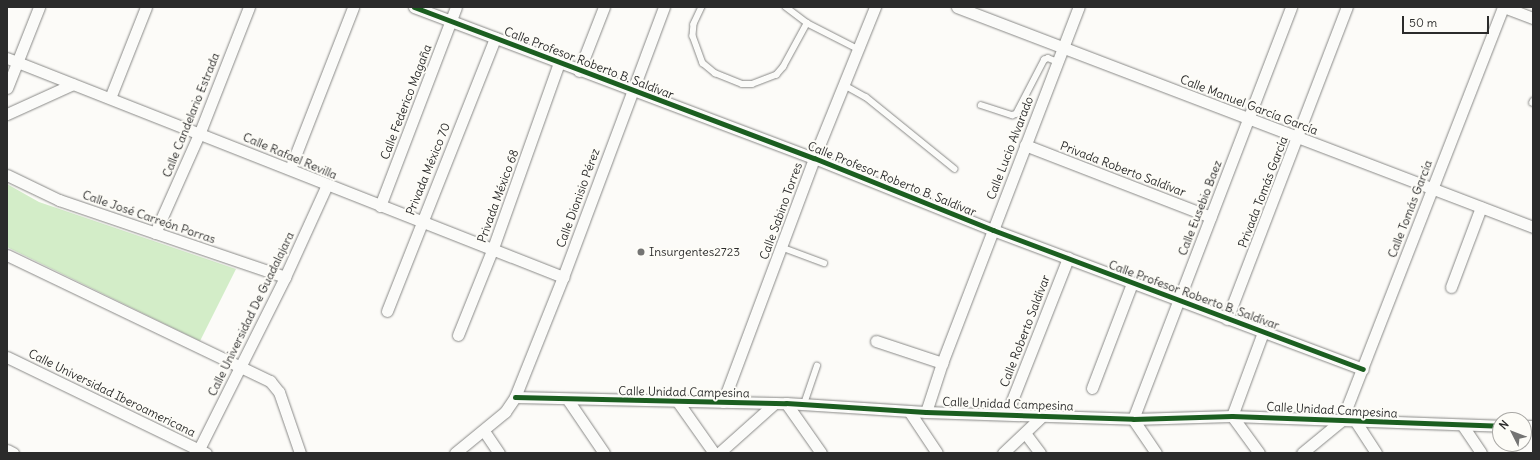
<!DOCTYPE html>
<meta charset="utf-8">
<style>
body{margin:0}
#map{position:relative;width:1540px;height:460px;overflow:hidden;background:#fcfbf8;font-family:Delius,sans-serif}
div>[style]{position:absolute}
[style*='--x']{left:calc(var(--x)*1px);top:calc(var(--y)*1px);width:calc(var(--w)*1px);rotate:calc(var(--a)*1deg)}
.green>*{inset:0;background:#d3edc8}
.roads{filter:drop-shadow(0 0 1px #898987) drop-shadow(0 0 1px #898987)}
.service>*{height:5.5px;margin:-2.75px;padding:0 2.75px;transform-origin:2.75px;border-radius:2.75px;background:#fbfbf9}
.minor>*{height:11px;margin:-5.5px;padding:0 5.5px;transform-origin:5.5px;border-radius:5.5px;background:#fbfbf9}
.cycleway>*{height:5px;margin:-2.5px;padding:0 2.5px;transform-origin:2.5px;border-radius:2.5px;background:#1b5e20}
.dots>*{width:11px;height:11px;translate:-50% -50%;box-sizing:border-box;border:2px solid #fdfcf7;border-radius:50%}
span{translate:-50% -50%;white-space:nowrap;text-align:center;line-height:1.15;-webkit-text-stroke:4px #fdfcf7;paint-order:stroke}
.street-label{font-size:12px;color:#2b2b2b}
.poi-label{font-size:12px;color:#2b2b2b}
.left{translate:0 -50%;text-align:left}
.frame{position:absolute;inset:0;border:8px solid #2b2b2b;pointer-events:none}
.north{position:absolute;left:1492px;top:412px;width:40px;height:40px;box-sizing:border-box;background:#fdfcf7;border:1px solid #a9a8a5;border-radius:50%;rotate:312deg;font-size:11px;font-weight:700;line-height:16px;text-align:center;color:#2b2b2b}
.north::after{content:'';display:block;margin:auto;width:14px;height:18px;background:#747473;clip-path:polygon(50% 0,100% 100%,50% 72%,0 100%)}
.scale{position:absolute;left:1402px;top:16px;width:87px;height:18px;box-sizing:border-box;border:2px solid #2b2b2b;border-top:0;padding-left:5px;font-size:12px;line-height:14px;white-space:nowrap;color:#2b2b2b;-webkit-text-stroke:3px #fdfcf7;paint-order:stroke}
</style>
<div id="map">
<div class="green">
<div style="clip-path:polygon(7px 184px,39px 202px,236px 269px,200px 341px,7px 247px)"></div>
</div>
<div class="roads">
<div class="service">
<div style="--x:702;--y:7;--w:19;--a:115"></div>
<div style="--x:694;--y:24;--w:12;--a:95"></div>
<div style="--x:693;--y:36;--w:29;--a:70"></div>
<div style="--x:703;--y:63;--w:16;--a:40"></div>
<div style="--x:715;--y:73;--w:29;--a:22"></div>
<div style="--x:742;--y:84;--w:10;--a:0"></div>
<div style="--x:752;--y:84;--w:26;--a:-21"></div>
<div style="--x:776;--y:75;--w:11;--a:-49"></div>
<div style="--x:783;--y:67;--w:50;--a:-61.4"></div>
<div style="--x:807;--y:23;--w:57;--a:27"></div>
<div style="--x:786;--y:7;--w:26;--a:37"></div>
<div style="--x:844;--y:85;--w:25;--a:29"></div>
<div style="--x:866;--y:97;--w:114;--a:39"></div>
<div style="--x:1532;--y:103;--w:2;--a:-63"></div>
<div style="--x:981;--y:105;--w:33;--a:18"></div>
<div style="--x:1012;--y:115;--w:4;--a:-14"></div>
<div style="--x:1016;--y:114;--w:61;--a:-62.6"></div>
<div style="--x:1044;--y:60;--w:4;--a:-27"></div>
<div style="--x:1048;--y:58;--w:11;--a:22"></div>
<div style="--x:781;--y:247;--w:46;--a:20.4"></div>
<div style="--x:804;--y:404;--w:40;--a:-71.1"></div>
</div>
<div class="minor">
<div style="--x:414;--y:7;--w:428;--a:20.7"></div>
<div style="--x:814;--y:158;--w:193;--a:21.9"></div>
<div style="--x:993;--y:230;--w:395;--a:20.6"></div>
<div style="--x:957;--y:7;--w:617;--a:20.9"></div>
<div style="--x:1504;--y:7;--w:31;--a:21"></div>
<div style="--x:7;--y:58;--w:598;--a:21.5"></div>
<div style="--x:579;--y:71;--w:69;--a:-68.7"></div>
<div style="--x:7;--y:88;--w:87;--a:-68.4"></div>
<div style="--x:110;--y:98;--w:98;--a:-68.4"></div>
<div style="--x:7;--y:114;--w:72;--a:-24.4"></div>
<div style="--x:1025;--y:145;--w:199;--a:21.2"></div>
<div style="--x:290;--y:169;--w:174;--a:-68.7"></div>
<div style="--x:7;--y:175;--w:58;--a:25.7"></div>
<div style="--x:59;--y:200;--w:239;--a:18.8"></div>
<div style="--x:380;--y:206;--w:213;--a:-69.1"></div>
<div style="--x:155;--y:233;--w:111;--a:-66"></div>
<div style="--x:200;--y:132;--w:134;--a:-68.6"></div>
<div style="--x:7;--y:255;--w:292;--a:25.6"></div>
<div style="--x:270;--y:381;--w:14;--a:51"></div>
<div style="--x:279;--y:392;--w:65;--a:71"></div>
<div style="--x:1451;--y:287;--w:85;--a:-69.4"></div>
<div style="--x:387;--y:311;--w:294;--a:-68.4"></div>
<div style="--x:1227;--y:319;--w:334;--a:-69"></div>
<div style="--x:458;--y:335;--w:94;--a:-68.1"></div>
<div style="--x:493;--y:248;--w:196;--a:-70.4"></div>
<div style="--x:876;--y:341;--w:70;--a:18.4"></div>
<div style="--x:7;--y:357;--w:221;--a:25.8"></div>
<div style="--x:1092;--y:388;--w:112;--a:-69.1"></div>
<div style="--x:515;--y:397;--w:271;--a:1.3"></div>
<div style="--x:786;--y:403;--w:140;--a:3.7"></div>
<div style="--x:926;--y:412;--w:207;--a:1.9"></div>
<div style="--x:1133;--y:419;--w:99;--a:-1.7"></div>
<div style="--x:1232;--y:416;--w:268;--a:2.1"></div>
<div style="--x:568;--y:400;--w:64;--a:55.8"></div>
<div style="--x:678;--y:402;--w:62;--a:54.8"></div>
<div style="--x:723;--y:402;--w:260;--a:-69.5"></div>
<div style="--x:814;--y:158;--w:163;--a:-68"></div>
<div style="--x:786;--y:403;--w:61;--a:55"></div>
<div style="--x:909;--y:411;--w:50;--a:56.3"></div>
<div style="--x:926;--y:412;--w:52;--a:-71.9"></div>
<div style="--x:942;--y:363;--w:381;--a:-69"></div>
<div style="--x:1007;--y:413;--w:167;--a:-68.5"></div>
<div style="--x:1356;--y:422;--w:37;--a:57"></div>
<div style="--x:1463;--y:426;--w:32;--a:56"></div>
<div style="--x:1524;--y:426;--w:9;--a:0"></div>
<div style="--x:484;--y:431;--w:27;--a:56"></div>
<div style="--x:1025;--y:433;--w:25;--a:53"></div>
<div style="--x:7;--y:450;--w:7;--a:27"></div>
<div style="--x:197;--y:453;--w:197;--a:-63.4"></div>
<div style="--x:285;--y:277;--w:101;--a:-65.5"></div>
<div style="--x:455;--y:453;--w:65;--a:-39.4"></div>
<div style="--x:505;--y:412;--w:18;--a:-56"></div>
<div style="--x:515;--y:397;--w:129;--a:-68.2"></div>
<div style="--x:563;--y:277;--w:288;--a:-69.5"></div>
<div style="--x:719;--y:453;--w:75;--a:-41.8"></div>
<div style="--x:1003;--y:453;--w:55;--a:-43.5"></div>
<div style="--x:1156;--y:453;--w:41;--a:-124.1"></div>
<div style="--x:1133;--y:419;--w:441;--a:-69"></div>
<div style="--x:1259;--y:453;--w:46;--a:-126.1"></div>
<div style="--x:1232;--y:416;--w:90;--a:-69.7"></div>
<div style="--x:1302;--y:453;--w:52;--a:-39.5"></div>
<div style="--x:1342;--y:420;--w:443;--a:-68.7"></div>
</div>
</div>
<div class="cycleway">
<div style="--x:414;--y:7;--w:428;--a:20.7"></div>
<div style="--x:814;--y:158;--w:193;--a:21.9"></div>
<div style="--x:993;--y:230;--w:395;--a:20.6"></div>
<div style="--x:515;--y:397;--w:271;--a:1.3"></div>
<div style="--x:786;--y:403;--w:140;--a:3.7"></div>
<div style="--x:926;--y:412;--w:207;--a:1.9"></div>
<div style="--x:1133;--y:419;--w:99;--a:-1.7"></div>
<div style="--x:1232;--y:416;--w:268;--a:2.1"></div>
</div>
<div class="dots">
<div style="left:641px;top:252px;background:#747473"></div>
</div>
<div class="street-label">
<span style="left:589px;top:63px;rotate:21deg">Calle Profesor Roberto B. Saldívar</span>
<span style="left:406px;top:102px;rotate:-69deg">Calle Federico Magaña</span>
<span style="left:1249px;top:105px;rotate:21deg">Calle Manuel García García</span>
<span style="left:191px;top:115px;rotate:-68deg">Calle Candelario Estrada</span>
<span style="left:1010px;top:148px;rotate:-69deg">Calle Lucio Alvarado</span>
<span style="left:290px;top:156px;rotate:23deg">Calle Rafael Revilla</span>
<span style="left:428px;top:169px;rotate:-68deg">Privada México 70</span>
<span style="left:1123px;top:169px;rotate:21deg">Privada Roberto Saldívar</span>
<span style="left:892px;top:179px;rotate:22deg">Calle Profesor Roberto B. Saldívar</span>
<span style="left:1263px;top:192px;rotate:-69deg">Privada Tomás García</span>
<span style="left:498px;top:196px;rotate:-70deg">Privada México 68</span>
<span style="left:578px;top:198px;rotate:-70deg">Calle Dionisio Pérez</span>
<span style="left:1200px;top:208px;rotate:-69deg">Calle Eusebio Baez</span>
<span style="left:1410px;top:209px;rotate:-69deg">Calle Tomás García</span>
<span style="left:781px;top:211px;rotate:-70deg">Calle Sabino Torres</span>
<span style="left:149px;top:217px;rotate:19deg">Calle José Carreón Porras</span>
<span style="left:1194px;top:295px;rotate:20deg">Calle Profesor Roberto B. Saldívar</span>
<span style="left:251px;top:314px;rotate:-64deg">Calle Universidad De Guadalajara</span>
<span style="left:1025px;top:331px;rotate:-69deg">Calle Roberto Saldívar</span>
<span style="left:684px;top:392px;rotate:1deg">Calle Unidad Campesina</span>
<span style="left:112px;top:393px;rotate:26deg">Calle Universidad Iberoamericana</span>
<span style="left:1008px;top:404px;rotate:2deg">Calle Unidad Campesina</span>
<span style="left:1332px;top:410px;rotate:3deg">Calle Unidad Campesina</span>
</div>
<div class="poi-label">
<span class="left" style="left:649px;top:252px">Insurgentes2723</span>
</div>
<div class="frame"></div>
<div class="north">N</div>
<div class="scale">50 m</div>
</div>
